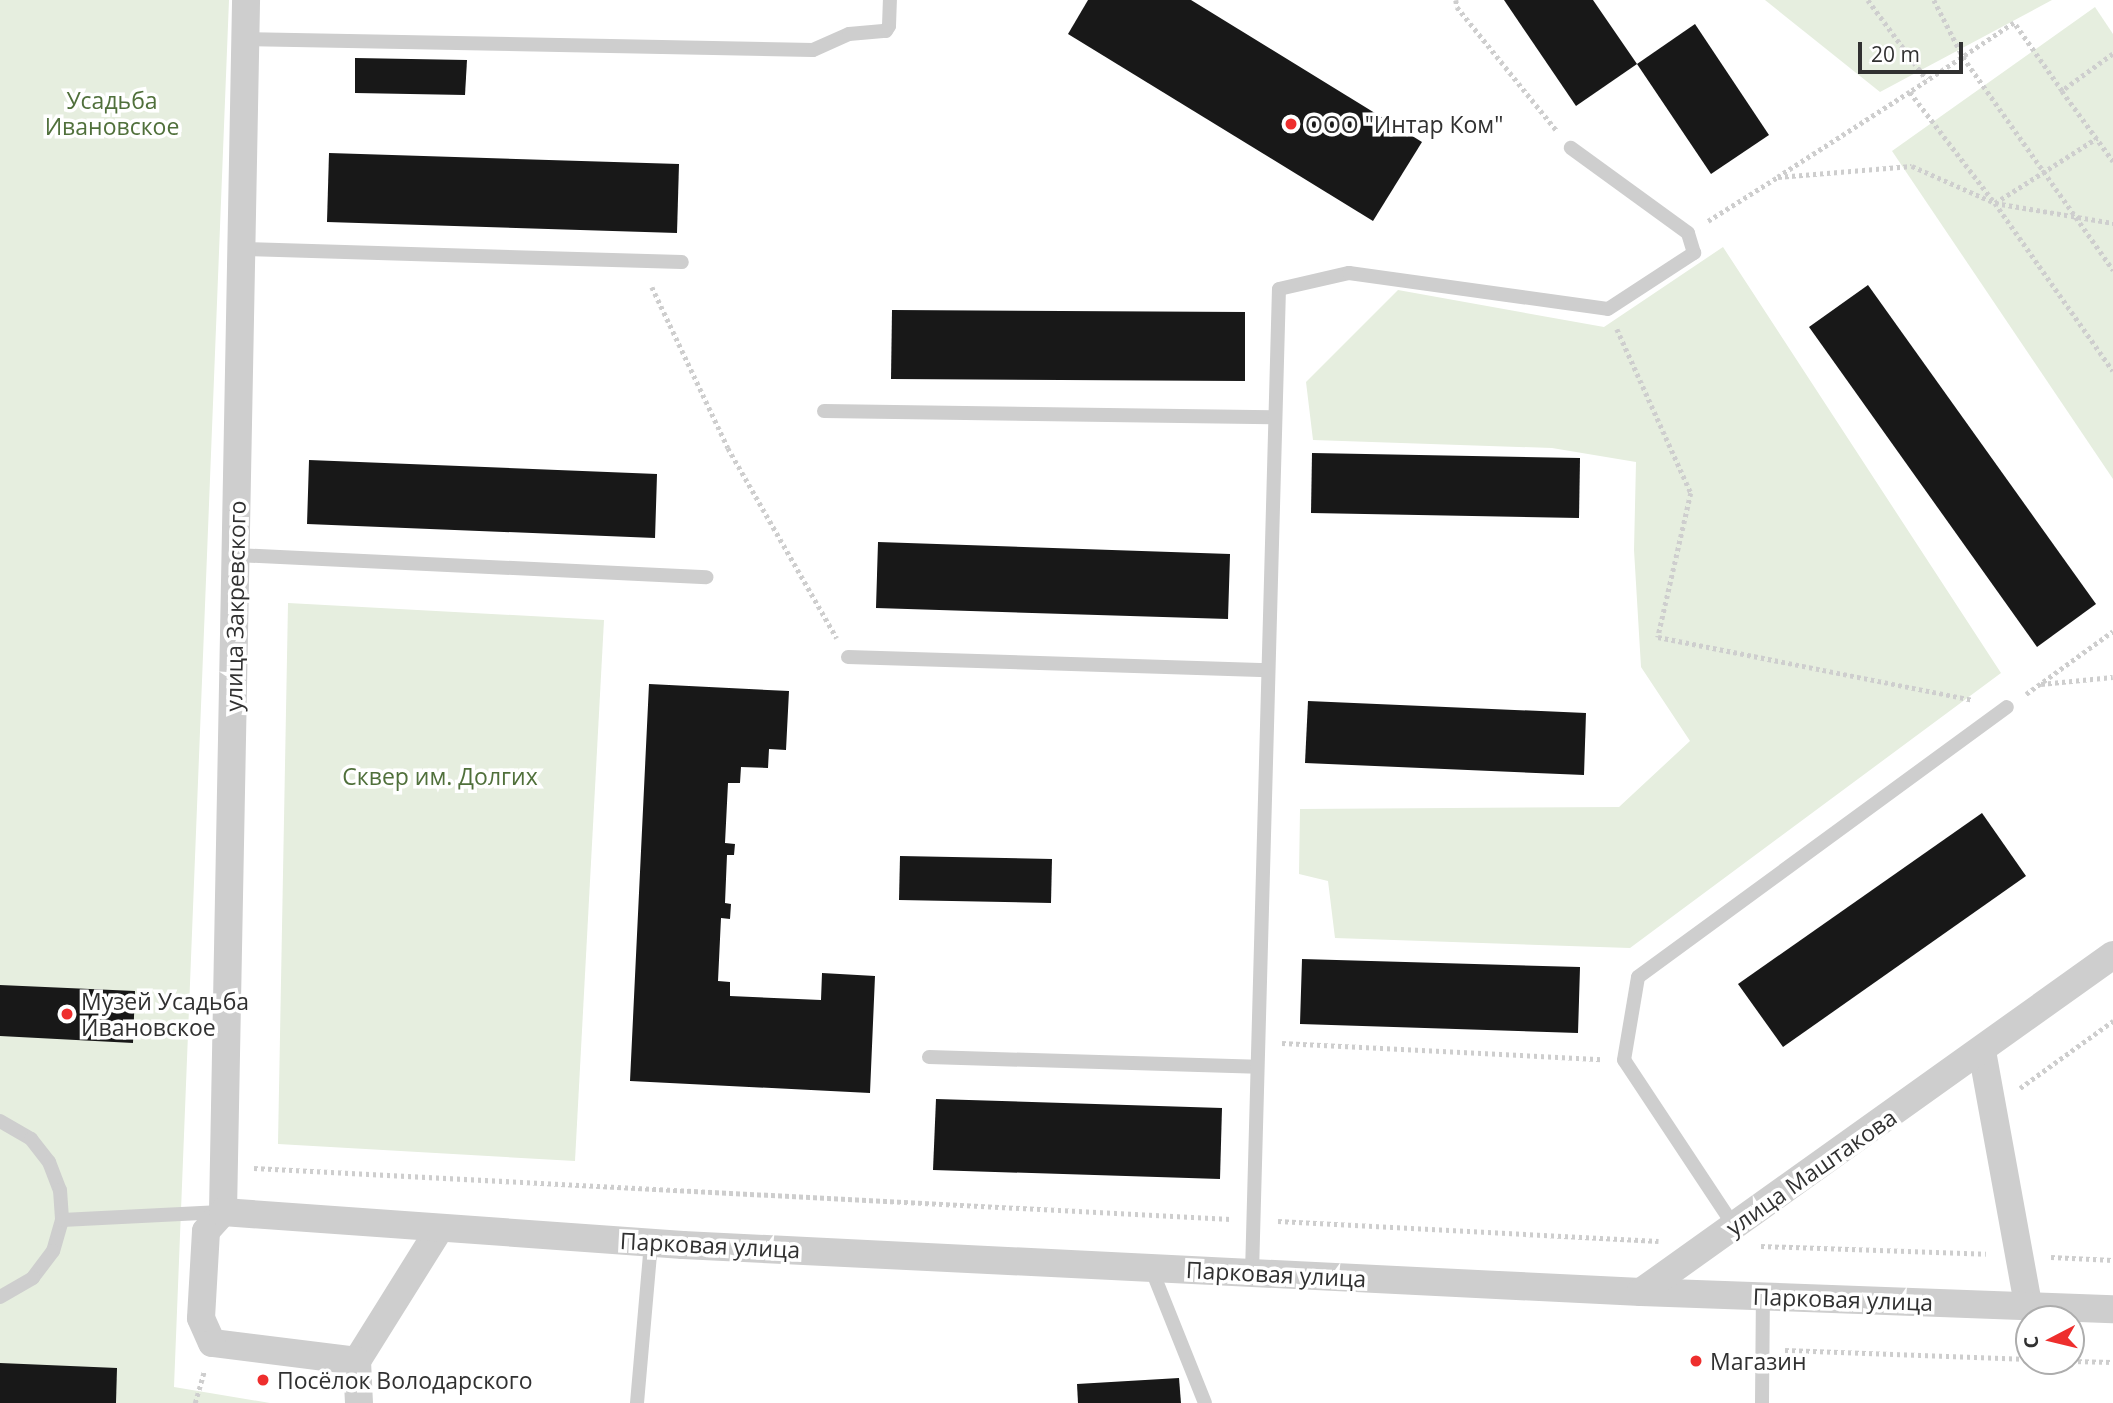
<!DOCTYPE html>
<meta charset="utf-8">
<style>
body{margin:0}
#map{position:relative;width:2113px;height:1403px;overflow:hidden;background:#fff;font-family:"Open Sans",sans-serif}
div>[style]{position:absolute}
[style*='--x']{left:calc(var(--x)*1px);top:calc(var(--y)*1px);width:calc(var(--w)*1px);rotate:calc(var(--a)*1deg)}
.green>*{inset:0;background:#e6eedf}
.building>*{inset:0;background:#181818}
.path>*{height:4.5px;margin-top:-2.25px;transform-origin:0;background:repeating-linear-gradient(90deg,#cecece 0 3.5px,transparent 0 7px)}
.lane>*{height:14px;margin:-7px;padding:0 7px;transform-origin:7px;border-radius:7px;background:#cecece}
.street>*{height:28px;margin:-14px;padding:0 14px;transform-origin:14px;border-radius:14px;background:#cecece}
.dots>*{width:19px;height:19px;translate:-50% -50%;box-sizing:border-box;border:4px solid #fff;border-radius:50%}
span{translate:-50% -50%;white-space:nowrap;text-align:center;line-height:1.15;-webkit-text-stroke:7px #fff;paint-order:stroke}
.park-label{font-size:23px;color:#50703b}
.poi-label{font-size:23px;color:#313131}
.left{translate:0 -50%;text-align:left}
.street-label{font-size:23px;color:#313131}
.north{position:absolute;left:2015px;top:1305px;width:70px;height:70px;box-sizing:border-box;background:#fff;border:2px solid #adadad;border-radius:50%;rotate:263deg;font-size:19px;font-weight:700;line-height:28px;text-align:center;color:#313131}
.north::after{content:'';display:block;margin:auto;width:24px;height:32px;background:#ee2e2d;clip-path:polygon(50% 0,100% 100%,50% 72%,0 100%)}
.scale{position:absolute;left:1858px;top:42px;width:105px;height:32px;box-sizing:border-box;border:4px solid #313131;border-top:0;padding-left:9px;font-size:21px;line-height:24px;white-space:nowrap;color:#313131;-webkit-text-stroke:5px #fff;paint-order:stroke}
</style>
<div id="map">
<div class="green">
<div style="clip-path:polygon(0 0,229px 0,174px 1387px,270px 1403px,0 1403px)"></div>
<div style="clip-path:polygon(1765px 0,2052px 0,1880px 92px)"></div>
<div style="clip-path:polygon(2095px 7px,2113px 34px,2113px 479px,1892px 151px)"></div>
<div style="clip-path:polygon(1723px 247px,2001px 673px,1630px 948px,1335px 938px,1328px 881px,1299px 874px,1300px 809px,1619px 807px,1690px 741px,1641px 667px,1634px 550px,1636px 462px,1552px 448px,1313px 440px,1306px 382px,1398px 290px,1604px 327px)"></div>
<div style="clip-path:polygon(288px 603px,604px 620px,575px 1161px,278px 1144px)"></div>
</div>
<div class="building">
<div style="clip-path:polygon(1088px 0,1191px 0,1422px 142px,1373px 221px,1068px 34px)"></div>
<div style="clip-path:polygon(1504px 0,1593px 0,1637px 64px,1576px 106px)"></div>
<div style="clip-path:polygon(1695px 24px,1769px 135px,1711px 174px,1637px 64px)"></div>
<div style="clip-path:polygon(355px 58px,467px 60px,465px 95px,355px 93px)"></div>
<div style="clip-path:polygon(329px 153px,679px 164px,677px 233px,327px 222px)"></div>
<div style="clip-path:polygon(1868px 285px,2096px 604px,2037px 647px,1809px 327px)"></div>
<div style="clip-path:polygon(892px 310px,1245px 312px,1245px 381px,891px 379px)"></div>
<div style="clip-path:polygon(1312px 453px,1580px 458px,1579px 518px,1311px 513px)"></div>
<div style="clip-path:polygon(309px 460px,657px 474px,655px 538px,307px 524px)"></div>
<div style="clip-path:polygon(878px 542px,1230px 554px,1228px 619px,876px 608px)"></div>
<div style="clip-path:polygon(649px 684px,789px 691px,786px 750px,769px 749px,768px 768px,741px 767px,740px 783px,728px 783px,725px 843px,735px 844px,734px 855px,727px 855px,725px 903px,731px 904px,730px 919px,721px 918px,718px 981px,730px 982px,730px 996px,821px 1000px,822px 973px,875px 976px,870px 1093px,630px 1081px)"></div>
<div style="clip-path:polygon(1308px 701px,1586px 713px,1584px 775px,1305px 763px)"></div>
<div style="clip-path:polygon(1982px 813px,2026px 876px,1783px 1047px,1738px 984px)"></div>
<div style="clip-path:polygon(900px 856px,1052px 859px,1051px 903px,899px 900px)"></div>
<div style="clip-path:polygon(1302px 959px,1580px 967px,1578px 1033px,1300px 1024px)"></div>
<div style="clip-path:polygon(0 985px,135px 991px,133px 1043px,0 1036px)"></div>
<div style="clip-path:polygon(936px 1099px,1222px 1108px,1220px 1179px,933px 1170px)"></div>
<div style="clip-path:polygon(0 1363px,117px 1368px,116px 1403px,0 1403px)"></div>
<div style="clip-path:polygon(1179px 1378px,1181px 1403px,1078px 1403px,1077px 1384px)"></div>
</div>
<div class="path">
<div style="--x:1456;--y:0;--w:7;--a:82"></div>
<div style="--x:1457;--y:7;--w:159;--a:51.1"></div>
<div style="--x:1868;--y:0;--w:99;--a:53.6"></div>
<div style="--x:1934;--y:0;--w:64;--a:63"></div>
<div style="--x:1963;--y:57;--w:261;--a:54.8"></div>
<div style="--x:2113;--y:54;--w:63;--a:144"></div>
<div style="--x:2062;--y:91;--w:83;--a:-125.2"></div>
<div style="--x:2014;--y:23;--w:125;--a:146.4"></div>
<div style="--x:1910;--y:92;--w:140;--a:52.6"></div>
<div style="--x:1995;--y:203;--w:205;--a:54.9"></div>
<div style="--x:2062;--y:91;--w:87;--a:53.9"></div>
<div style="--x:1910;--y:92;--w:157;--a:147.2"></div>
<div style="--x:1778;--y:177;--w:134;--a:-4.7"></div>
<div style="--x:1912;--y:166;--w:91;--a:24"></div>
<div style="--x:1995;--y:203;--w:120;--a:9.6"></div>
<div style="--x:1995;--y:203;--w:121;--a:-32.5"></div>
<div style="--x:1708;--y:221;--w:83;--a:-32.2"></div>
<div style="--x:652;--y:287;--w:178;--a:64.7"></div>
<div style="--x:728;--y:448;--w:219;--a:60.2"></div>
<div style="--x:1617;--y:329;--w:180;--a:65.7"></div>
<div style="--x:1691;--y:493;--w:148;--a:102.9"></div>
<div style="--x:1658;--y:637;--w:321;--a:11.3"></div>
<div style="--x:2041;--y:684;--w:72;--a:-5.6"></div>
<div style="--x:2026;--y:694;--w:107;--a:-35.9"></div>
<div style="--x:1282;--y:1043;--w:320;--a:2.9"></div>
<div style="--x:2020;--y:1088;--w:115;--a:-35.8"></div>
<div style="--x:254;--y:1168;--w:978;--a:2.99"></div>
<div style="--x:1278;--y:1221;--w:381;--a:3"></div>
<div style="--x:1761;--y:1246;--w:225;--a:2"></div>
<div style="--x:2051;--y:1257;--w:62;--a:2.8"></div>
<div style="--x:1785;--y:1350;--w:244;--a:2.1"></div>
<div style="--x:2071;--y:1361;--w:42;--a:1.4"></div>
<div style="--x:195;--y:1403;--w:33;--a:-74"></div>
</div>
<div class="lane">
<div style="--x:246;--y:39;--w:567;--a:1.11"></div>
<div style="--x:813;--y:50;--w:39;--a:-24"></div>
<div style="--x:849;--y:34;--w:37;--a:-5"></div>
<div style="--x:886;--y:31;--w:6;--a:-59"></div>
<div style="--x:889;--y:26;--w:26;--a:-88"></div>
<div style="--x:242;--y:249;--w:440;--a:1.7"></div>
<div style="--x:824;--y:411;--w:451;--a:0.8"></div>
<div style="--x:236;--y:555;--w:471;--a:2.7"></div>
<div style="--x:848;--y:657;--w:420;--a:1.8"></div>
<div style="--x:929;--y:1057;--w:328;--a:1.7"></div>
<div style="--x:0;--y:1121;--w:36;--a:30"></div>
<div style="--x:31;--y:1139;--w:29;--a:52"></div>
<div style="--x:49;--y:1162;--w:30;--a:69"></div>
<div style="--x:60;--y:1190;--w:30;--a:86"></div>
<div style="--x:62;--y:1220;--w:32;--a:106"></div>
<div style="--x:53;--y:1251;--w:34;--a:127"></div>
<div style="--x:33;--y:1278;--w:38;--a:150"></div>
<div style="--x:62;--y:1220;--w:159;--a:-2.9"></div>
<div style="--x:1734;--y:1226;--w:199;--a:-123.5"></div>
<div style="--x:1624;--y:1060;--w:84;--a:-80.4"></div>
<div style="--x:1638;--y:977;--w:457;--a:-36.2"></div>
<div style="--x:1151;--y:1268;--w:145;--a:68.2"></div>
<div style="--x:1252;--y:1273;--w:984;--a:-88.43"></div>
<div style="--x:1279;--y:289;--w:72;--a:-12.9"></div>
<div style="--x:1349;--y:273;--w:261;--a:7.9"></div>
<div style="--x:1608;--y:309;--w:103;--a:-33.1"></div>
<div style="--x:1694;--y:253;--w:21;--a:-107"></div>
<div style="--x:1688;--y:233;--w:145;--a:-144"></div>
<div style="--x:637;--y:1403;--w:161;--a:-85"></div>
<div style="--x:1762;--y:1403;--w:107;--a:-89.5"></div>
</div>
<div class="street">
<div style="--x:1982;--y:1051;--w:258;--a:79.7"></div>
<div style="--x:223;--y:1212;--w:1212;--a:-88.91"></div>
<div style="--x:440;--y:1228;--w:157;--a:122"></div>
<div style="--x:357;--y:1361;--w:146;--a:-172.9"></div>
<div style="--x:212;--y:1343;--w:27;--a:-114"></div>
<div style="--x:201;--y:1318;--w:87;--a:-86.7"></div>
<div style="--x:206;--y:1231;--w:25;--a:-48"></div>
<div style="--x:223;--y:1212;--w:461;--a:4.1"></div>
<div style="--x:683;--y:1245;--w:959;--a:2.81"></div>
<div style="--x:1641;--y:1292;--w:472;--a:2.1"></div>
<div style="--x:1641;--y:1292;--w:580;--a:-35.53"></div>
<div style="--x:357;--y:1361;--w:42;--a:87.3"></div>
</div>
<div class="dots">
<div style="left:1291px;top:124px;background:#ee2e2d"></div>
<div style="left:67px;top:1014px;background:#ee2e2d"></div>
<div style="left:1696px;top:1361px;background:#ee2e2d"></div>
<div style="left:263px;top:1380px;background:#ee2e2d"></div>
</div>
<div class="park-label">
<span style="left:112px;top:113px">Усадьба<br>Ивановское</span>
<span style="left:440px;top:776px">Сквер им. Долгих</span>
</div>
<div class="poi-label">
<span class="left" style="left:1305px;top:124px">ООО "Интар Ком"</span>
<span class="left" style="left:81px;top:1014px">Музей Усадьба<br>Ивановское</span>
<span class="left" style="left:1710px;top:1361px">Магазин</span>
<span class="left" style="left:277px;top:1380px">Посёлок Володарского</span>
</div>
<div class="street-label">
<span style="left:235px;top:606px;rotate:-89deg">улица Закревского</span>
<span style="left:1811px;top:1172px;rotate:-35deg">улица Маштакова</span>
<span style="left:710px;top:1245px;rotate:3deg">Парковая улица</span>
<span style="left:1276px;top:1274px;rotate:3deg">Парковая улица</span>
<span style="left:1843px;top:1299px;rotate:2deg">Парковая улица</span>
</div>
<div class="north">С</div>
<div class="scale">20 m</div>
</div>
